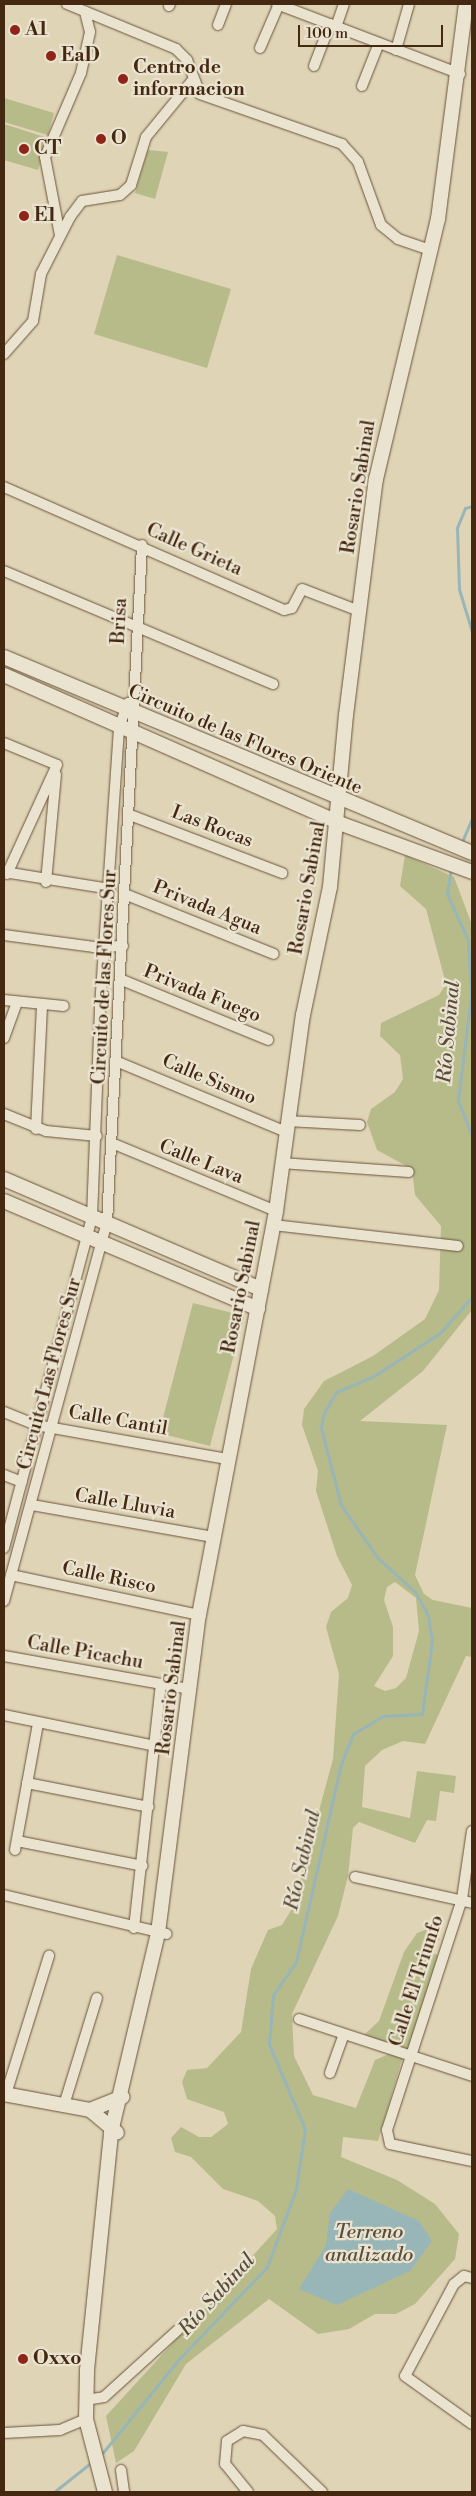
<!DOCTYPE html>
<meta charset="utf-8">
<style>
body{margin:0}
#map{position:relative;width:476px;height:2496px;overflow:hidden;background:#dfd4b6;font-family:"Libre Bodoni",serif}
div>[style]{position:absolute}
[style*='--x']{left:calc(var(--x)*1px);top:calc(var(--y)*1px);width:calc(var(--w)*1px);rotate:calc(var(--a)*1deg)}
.green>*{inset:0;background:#b7bb8a}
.water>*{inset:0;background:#98b6b8}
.stream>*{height:3px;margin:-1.5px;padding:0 1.5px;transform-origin:1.5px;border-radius:1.5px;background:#98b6b8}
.roads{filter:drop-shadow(0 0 1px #6b533a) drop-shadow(0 0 1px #6b533a)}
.street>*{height:10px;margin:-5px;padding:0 5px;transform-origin:5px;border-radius:5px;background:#eae3d0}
.secondary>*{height:14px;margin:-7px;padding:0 7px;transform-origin:7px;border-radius:7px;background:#eae3d0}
.dots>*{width:14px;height:14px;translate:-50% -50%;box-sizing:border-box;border:2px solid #eae3d0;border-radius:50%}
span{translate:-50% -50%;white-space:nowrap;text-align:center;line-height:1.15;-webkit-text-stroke:4.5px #eae3d0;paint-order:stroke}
.poi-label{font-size:19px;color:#442811;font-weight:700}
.left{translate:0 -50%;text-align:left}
.street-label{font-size:19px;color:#442811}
.water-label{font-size:20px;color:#594c3b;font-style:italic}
.frame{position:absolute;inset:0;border:5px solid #442811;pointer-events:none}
.scale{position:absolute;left:298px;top:25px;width:145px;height:22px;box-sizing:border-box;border:2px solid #442811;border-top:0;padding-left:6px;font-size:15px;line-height:18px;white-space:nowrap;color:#442811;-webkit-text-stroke:4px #eae3d0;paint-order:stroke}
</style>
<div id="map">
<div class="green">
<div style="clip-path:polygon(4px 98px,54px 113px,48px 135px,4px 122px)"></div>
<div style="clip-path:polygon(4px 124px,48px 138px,38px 170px,4px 160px)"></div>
<div style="clip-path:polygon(148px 150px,168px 152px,155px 199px,135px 193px)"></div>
<div style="clip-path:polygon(117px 255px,231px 289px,207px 368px,94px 334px)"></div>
<div style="clip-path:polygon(evenodd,405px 855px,454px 877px,472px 925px,472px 1310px,423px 1371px,360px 1421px,447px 1425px,415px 1575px,424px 1594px,433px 1600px,472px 1608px,472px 1657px,466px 1656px,425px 1744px,403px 1741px,382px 1750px,365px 1766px,362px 1807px,410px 1818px,417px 1771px,456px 1776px,454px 1793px,440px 1791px,436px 1821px,427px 1820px,415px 1843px,359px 1822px,353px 1828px,348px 1876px,338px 1916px,292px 2014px,294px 2056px,313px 2095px,356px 2108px,375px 2060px,391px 2053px,403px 2056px,378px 2141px,343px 2137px,341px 2157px,397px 2180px,435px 2204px,459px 2234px,455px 2259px,415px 2304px,396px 2314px,375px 2314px,349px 2329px,318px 2334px,269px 2299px,186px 2364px,134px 2451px,116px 2463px,106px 2416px,277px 2229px,275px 2216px,258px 2201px,223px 2189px,191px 2157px,175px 2152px,171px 2138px,181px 2127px,199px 2137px,211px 2137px,228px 2124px,224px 2112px,187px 2099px,182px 2082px,187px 2070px,207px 2068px,241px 2032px,251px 1969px,268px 1930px,282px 1925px,293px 1907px,333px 1759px,339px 1674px,326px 1627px,331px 1612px,348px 1598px,352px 1585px,337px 1556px,316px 1491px,318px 1471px,302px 1425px,304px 1409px,324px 1381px,373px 1356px,425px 1319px,439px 1290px,441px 1226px,415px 1195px,412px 1169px,377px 1150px,367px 1122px,371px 1109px,395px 1092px,403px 1079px,400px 1055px,380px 1036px,381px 1023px,439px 995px,446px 984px,426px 909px,400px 886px,405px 855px,395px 1582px,416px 1598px,419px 1631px,406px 1678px,396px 1688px,385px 1691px,374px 1686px,393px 1656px,393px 1627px,384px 1600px,387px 1587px,395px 1582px)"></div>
<div style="clip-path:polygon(193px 1303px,244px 1316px,210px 1446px,159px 1433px)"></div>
<div style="clip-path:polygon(432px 1927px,440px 1939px,425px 1951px,438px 1955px,408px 2049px,364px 2035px,379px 2021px,404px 1952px,417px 1933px)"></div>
</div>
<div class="water">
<div style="clip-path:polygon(348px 2189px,419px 2221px,432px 2241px,410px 2271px,337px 2305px,299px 2289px,326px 2245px,330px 2213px)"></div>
</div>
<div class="stream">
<div style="--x:472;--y:506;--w:7;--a:164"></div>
<div style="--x:465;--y:508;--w:22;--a:112"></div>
<div style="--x:457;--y:528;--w:61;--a:88.1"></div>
<div style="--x:459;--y:589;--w:45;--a:73.2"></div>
<div style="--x:461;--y:844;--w:28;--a:-67"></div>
<div style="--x:451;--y:868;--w:26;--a:99"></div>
<div style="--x:447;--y:894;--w:51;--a:65.5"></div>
<div style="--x:468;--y:940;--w:56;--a:86.9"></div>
<div style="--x:471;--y:996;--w:106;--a:97.1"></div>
<div style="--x:458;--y:1101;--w:38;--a:68"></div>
<div style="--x:100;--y:2456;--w:127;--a:-50.8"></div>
<div style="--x:180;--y:2358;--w:126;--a:-46.3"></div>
<div style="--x:267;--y:2267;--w:83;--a:-69.6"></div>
<div style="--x:296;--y:2189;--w:61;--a:-81.5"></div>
<div style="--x:305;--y:2129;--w:92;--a:-113"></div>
<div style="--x:269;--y:2044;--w:49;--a:-85.3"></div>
<div style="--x:273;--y:1995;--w:40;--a:-55.1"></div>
<div style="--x:296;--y:1962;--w:203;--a:-77.2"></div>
<div style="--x:341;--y:1764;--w:32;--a:-68"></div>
<div style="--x:353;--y:1734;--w:35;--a:-31"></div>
<div style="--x:383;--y:1716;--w:39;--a:-3"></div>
<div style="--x:422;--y:1714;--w:74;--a:-82.2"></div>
<div style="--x:432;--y:1641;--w:26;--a:-99"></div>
<div style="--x:428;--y:1615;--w:25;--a:-119"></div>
<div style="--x:416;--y:1593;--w:53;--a:-137.3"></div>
<div style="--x:377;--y:1557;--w:63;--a:-124.7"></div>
<div style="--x:341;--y:1505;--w:80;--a:-104.6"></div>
<div style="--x:321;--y:1428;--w:15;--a:-79"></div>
<div style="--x:324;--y:1413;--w:24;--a:-60"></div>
<div style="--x:336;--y:1392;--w:41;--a:-22.8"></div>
<div style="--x:374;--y:1376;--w:79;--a:-33.1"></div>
<div style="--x:440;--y:1333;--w:48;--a:-48.4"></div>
<div style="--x:54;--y:2492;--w:50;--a:-38.5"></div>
</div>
<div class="roads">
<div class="street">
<div style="--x:67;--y:4;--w:118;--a:22.4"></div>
<div style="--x:176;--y:49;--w:16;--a:45"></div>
<div style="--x:187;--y:60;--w:36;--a:69"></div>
<div style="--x:200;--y:94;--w:151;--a:19.4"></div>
<div style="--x:342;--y:144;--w:24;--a:48"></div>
<div style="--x:358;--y:162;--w:67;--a:69.9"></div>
<div style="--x:381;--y:225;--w:22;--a:39"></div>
<div style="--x:398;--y:239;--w:34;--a:19"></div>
<div style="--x:277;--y:4;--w:196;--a:20.9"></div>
<div style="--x:169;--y:6;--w:2;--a:-63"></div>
<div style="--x:218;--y:25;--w:22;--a:-69"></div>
<div style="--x:336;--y:27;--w:24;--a:-71"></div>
<div style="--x:260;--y:48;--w:48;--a:-66.6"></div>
<div style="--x:396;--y:50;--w:48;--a:-74.2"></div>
<div style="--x:314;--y:66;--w:45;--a:-69.1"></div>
<div style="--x:362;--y:86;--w:46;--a:-68.4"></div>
<div style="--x:60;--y:235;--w:79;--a:-100.9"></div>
<div style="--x:45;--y:157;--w:91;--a:-66.8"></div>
<div style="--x:81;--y:73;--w:42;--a:-77.6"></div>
<div style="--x:90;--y:32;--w:21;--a:-104"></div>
<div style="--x:4;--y:354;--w:44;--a:-48.7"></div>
<div style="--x:33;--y:321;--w:48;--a:-80.3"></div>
<div style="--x:41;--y:274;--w:64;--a:-63"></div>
<div style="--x:70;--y:217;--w:20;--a:-53"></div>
<div style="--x:82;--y:201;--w:38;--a:-9"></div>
<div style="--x:120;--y:195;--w:15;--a:-42"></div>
<div style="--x:131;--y:185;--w:50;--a:-72.6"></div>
<div style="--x:146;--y:137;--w:72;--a:-50.6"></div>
<div style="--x:4;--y:487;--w:306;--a:23.7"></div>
<div style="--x:284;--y:610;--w:8;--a:-14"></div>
<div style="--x:292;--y:608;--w:21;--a:-62"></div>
<div style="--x:302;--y:589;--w:61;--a:21.1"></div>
<div style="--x:4;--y:571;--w:292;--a:22.8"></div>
<div style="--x:4;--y:743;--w:57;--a:22.5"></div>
<div style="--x:130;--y:815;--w:163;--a:20.9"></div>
<div style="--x:4;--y:872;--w:107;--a:9.1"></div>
<div style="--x:7;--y:874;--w:120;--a:-65.4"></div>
<div style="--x:46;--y:882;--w:108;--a:-84.7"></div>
<div style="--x:127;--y:895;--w:158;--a:21.9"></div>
<div style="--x:4;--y:935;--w:91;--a:7.6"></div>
<div style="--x:94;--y:947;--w:29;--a:-2"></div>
<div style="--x:122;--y:980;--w:158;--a:22.3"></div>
<div style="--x:4;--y:1000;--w:60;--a:5.7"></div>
<div style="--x:4;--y:1038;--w:37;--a:-70"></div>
<div style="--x:118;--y:1062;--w:182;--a:22.6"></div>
<div style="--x:4;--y:1114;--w:45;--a:22"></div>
<div style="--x:46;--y:1131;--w:51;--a:5.6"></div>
<div style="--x:287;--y:1121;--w:73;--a:3.1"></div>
<div style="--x:36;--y:1129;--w:122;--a:-87.2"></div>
<div style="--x:114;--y:1144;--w:175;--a:22.5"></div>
<div style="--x:281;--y:1163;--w:128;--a:4"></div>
<div style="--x:273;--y:1225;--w:186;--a:6.5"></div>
<div style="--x:4;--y:1412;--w:35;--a:22"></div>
<div style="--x:36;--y:1425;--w:194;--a:10.1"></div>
<div style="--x:4;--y:1475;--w:19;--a:21"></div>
<div style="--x:32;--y:1505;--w:184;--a:10"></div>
<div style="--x:4;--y:1548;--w:342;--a:-75.1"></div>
<div style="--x:92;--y:1217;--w:210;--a:-87.8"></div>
<div style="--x:100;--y:1007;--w:281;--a:-86.1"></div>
<div style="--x:119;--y:727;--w:26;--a:-69"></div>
<div style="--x:11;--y:1575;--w:192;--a:12"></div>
<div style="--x:4;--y:1601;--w:392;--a:-74.8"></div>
<div style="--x:107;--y:1223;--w:679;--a:-87.04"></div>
<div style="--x:4;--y:1656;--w:189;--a:10.1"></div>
<div style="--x:4;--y:1715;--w:154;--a:11.6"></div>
<div style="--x:27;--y:1783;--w:124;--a:11.1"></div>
<div style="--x:472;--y:1831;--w:69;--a:98.4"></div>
<div style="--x:462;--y:1899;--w:243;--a:108"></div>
<div style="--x:387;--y:2130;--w:14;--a:78"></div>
<div style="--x:390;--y:2144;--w:84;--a:11.7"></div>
<div style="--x:17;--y:1841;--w:128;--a:11.2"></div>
<div style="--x:15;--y:1850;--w:129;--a:-79.7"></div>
<div style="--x:355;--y:1877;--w:120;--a:12.5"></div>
<div style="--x:4;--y:1895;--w:167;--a:13.5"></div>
<div style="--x:134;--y:1928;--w:245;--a:-83.7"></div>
<div style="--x:299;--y:2019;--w:182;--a:18.2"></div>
<div style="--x:330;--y:2073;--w:41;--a:-70.3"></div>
<div style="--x:6;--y:2094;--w:145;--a:-72.7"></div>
<div style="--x:64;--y:2105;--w:112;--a:-72.9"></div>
<div style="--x:472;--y:2278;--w:8;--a:-166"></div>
<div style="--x:464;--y:2276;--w:13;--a:141"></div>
<div style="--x:454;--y:2284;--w:104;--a:118"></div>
<div style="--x:405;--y:2376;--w:82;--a:35.6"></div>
<div style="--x:86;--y:2400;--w:18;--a:-9"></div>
<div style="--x:104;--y:2397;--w:100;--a:-42.2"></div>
<div style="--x:4;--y:2433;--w:56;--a:-3.1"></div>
<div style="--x:60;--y:2430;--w:28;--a:-23"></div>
<div style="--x:121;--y:2470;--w:22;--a:82"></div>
<div style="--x:248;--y:2492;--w:36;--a:-129"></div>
<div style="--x:225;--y:2464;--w:23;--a:-85"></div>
<div style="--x:227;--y:2441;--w:19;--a:-32"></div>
<div style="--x:243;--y:2431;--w:20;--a:11"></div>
<div style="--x:263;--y:2435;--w:82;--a:44"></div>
</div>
<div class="secondary">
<div style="--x:4;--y:657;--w:507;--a:22.72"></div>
<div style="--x:4;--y:675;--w:366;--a:23.8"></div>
<div style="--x:339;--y:823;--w:142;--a:20.2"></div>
<div style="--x:4;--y:1179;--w:280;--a:23.2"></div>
<div style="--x:4;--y:1201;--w:276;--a:23"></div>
<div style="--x:4;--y:2094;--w:87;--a:10.5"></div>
<div style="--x:90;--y:2110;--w:35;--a:40"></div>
<div style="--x:90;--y:2110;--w:35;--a:-22"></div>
<div style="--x:105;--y:2492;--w:75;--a:-104.6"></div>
<div style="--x:86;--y:2419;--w:49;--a:-88.8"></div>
<div style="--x:87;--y:2370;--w:239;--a:-84.2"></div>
<div style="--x:111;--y:2132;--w:204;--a:-76.7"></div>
<div style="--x:158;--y:1933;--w:321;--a:-82.7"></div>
<div style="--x:199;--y:1615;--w:411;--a:-79.2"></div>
<div style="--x:276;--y:1211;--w:198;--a:-82.2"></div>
<div style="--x:303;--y:1015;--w:131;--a:-78.1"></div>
<div style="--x:330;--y:887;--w:173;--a:-84.7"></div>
<div style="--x:346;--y:715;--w:238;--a:-82.8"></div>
<div style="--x:376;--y:479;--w:267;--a:-76.6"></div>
<div style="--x:438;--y:219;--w:217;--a:-82.6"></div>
</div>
</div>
<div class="dots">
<div style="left:15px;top:30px;background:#8f2418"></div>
<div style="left:51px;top:56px;background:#8f2418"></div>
<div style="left:123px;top:79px;background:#8f2418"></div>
<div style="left:101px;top:139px;background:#8f2418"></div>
<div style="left:24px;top:149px;background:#8f2418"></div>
<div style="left:24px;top:216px;background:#8f2418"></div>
<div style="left:23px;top:2359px;background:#8f2418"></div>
</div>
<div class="poi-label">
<span class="left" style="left:25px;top:30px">A1</span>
<span class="left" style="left:61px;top:56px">EaD</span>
<span class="left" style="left:133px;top:79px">Centro de<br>informacion</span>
<span class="left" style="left:111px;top:139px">O</span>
<span class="left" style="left:34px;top:149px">CT</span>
<span class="left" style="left:34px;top:216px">E1</span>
<span class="left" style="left:33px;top:2359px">Oxxo</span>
</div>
<div class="street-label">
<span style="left:359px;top:487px;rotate:-81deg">Rosario Sabinal</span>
<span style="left:194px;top:550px;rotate:24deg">Calle Grieta</span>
<span style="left:120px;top:621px;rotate:-87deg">Brisa</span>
<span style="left:245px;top:740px;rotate:23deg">Circuito de las Flores Oriente</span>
<span style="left:212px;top:827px;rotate:21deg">Las Rocas</span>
<span style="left:308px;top:888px;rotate:-80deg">Rosario Sabinal</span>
<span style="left:207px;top:908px;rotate:22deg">Privada Agua</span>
<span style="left:105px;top:977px;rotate:-87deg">Circuito de las Flores Sur</span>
<span style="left:202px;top:994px;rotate:22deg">Privada Fuego</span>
<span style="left:209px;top:1080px;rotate:23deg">Calle Sismo</span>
<span style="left:201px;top:1162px;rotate:22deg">Calle Lava</span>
<span style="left:242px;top:1287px;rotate:-79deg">Rosario Sabinal</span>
<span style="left:50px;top:1374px;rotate:-75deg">Circuito Las Flores Sur</span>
<span style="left:118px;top:1421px;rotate:10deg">Calle Cantil</span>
<span style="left:125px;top:1504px;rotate:10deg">Calle Lluvia</span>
<span style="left:109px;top:1578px;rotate:12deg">Calle Risco</span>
<span style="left:85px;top:1653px;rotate:10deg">Calle Picachu</span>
<span style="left:172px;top:1688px;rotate:-83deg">Rosario Sabinal</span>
<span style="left:417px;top:1981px;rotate:-72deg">Calle El Triunfo</span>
</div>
<div class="water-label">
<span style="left:449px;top:1032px;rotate:-85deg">Río Sabinal</span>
<span style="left:303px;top:1860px;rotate:-77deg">Río Sabinal</span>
<span style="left:369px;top:2244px">Terreno<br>analizado</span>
<span style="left:217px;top:2295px;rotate:-48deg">Río Sabinal</span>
</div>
<div class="frame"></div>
<div class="scale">100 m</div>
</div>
